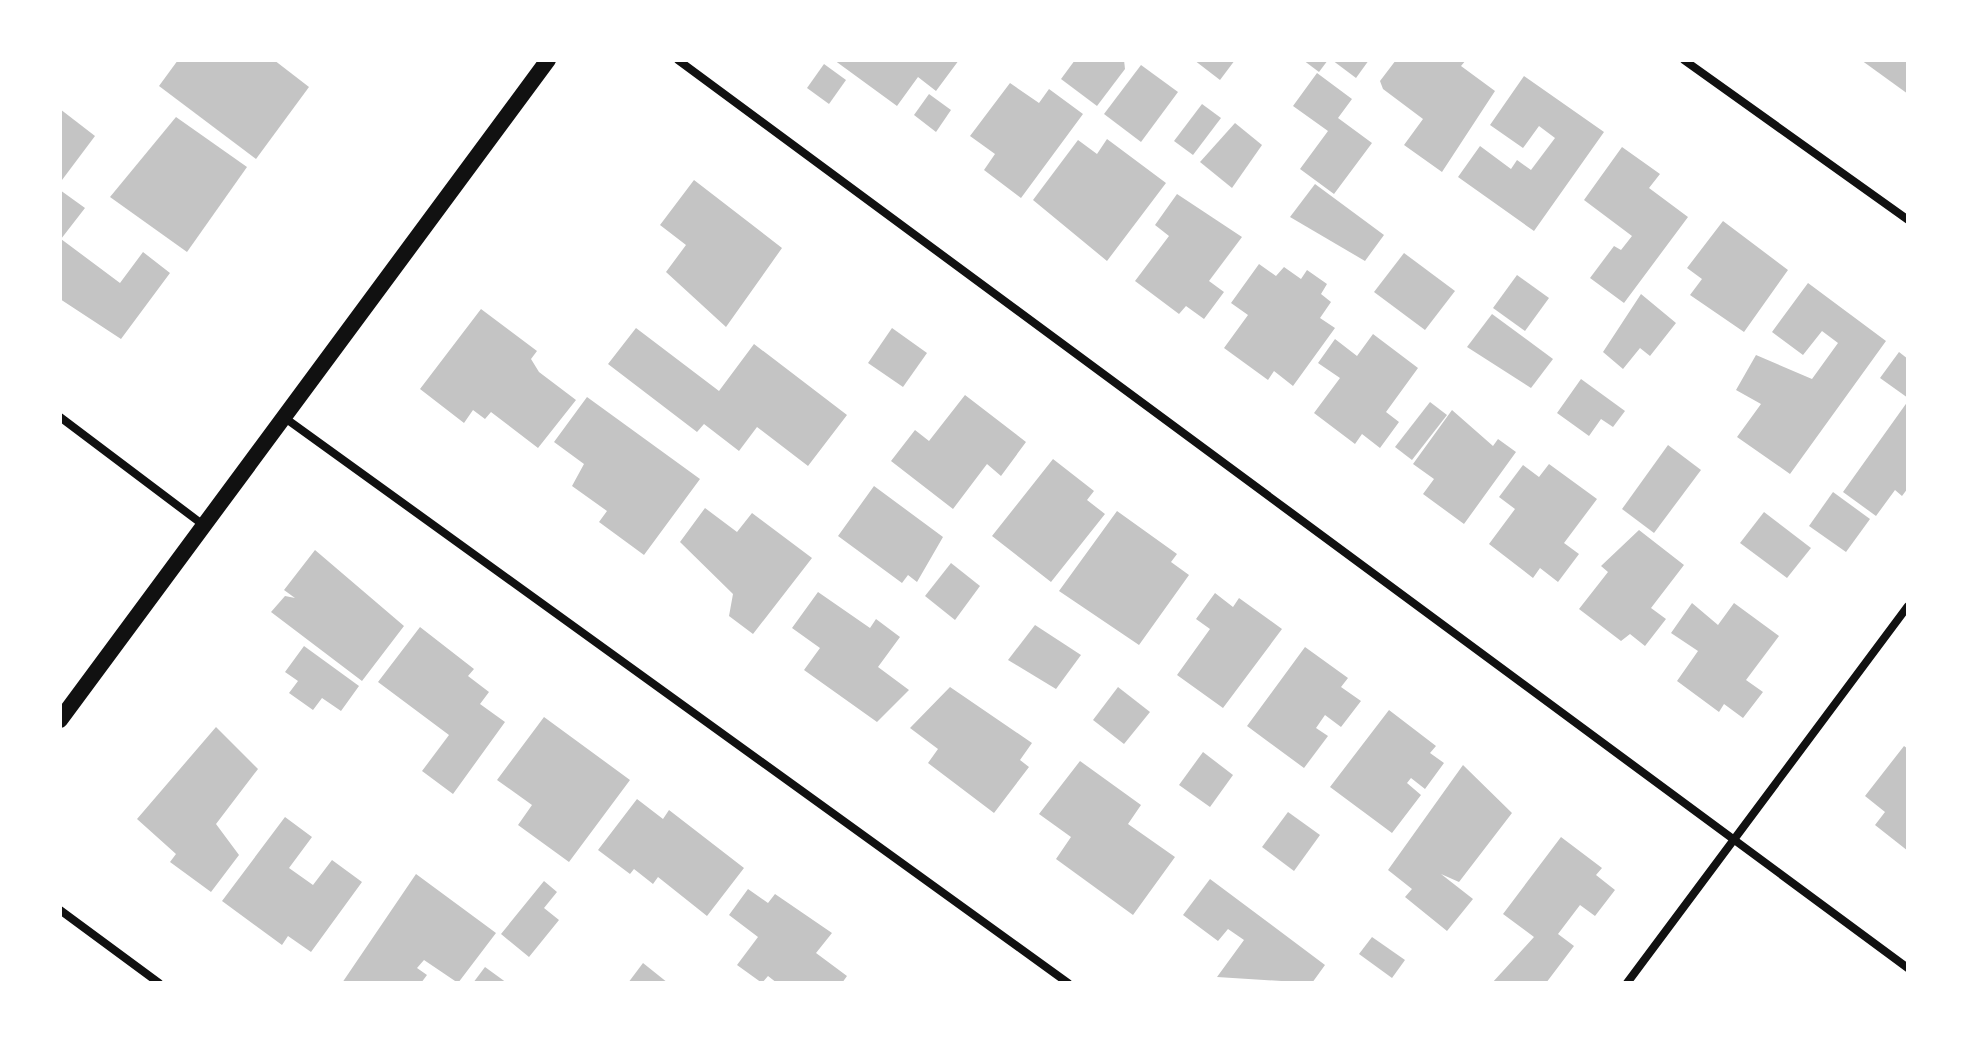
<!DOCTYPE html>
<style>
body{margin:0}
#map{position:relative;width:1968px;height:1043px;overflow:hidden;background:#fff;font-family:"Source Sans 3",sans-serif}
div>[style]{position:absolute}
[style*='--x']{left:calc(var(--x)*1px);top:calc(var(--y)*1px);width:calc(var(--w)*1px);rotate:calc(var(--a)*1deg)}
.building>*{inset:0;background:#c4c4c4}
.minor>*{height:8px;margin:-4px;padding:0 4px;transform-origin:4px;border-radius:4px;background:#111}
.secondary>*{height:16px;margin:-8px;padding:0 8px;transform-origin:8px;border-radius:8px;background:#111}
span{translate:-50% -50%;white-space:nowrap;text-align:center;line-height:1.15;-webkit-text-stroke:8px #fff;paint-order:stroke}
.frame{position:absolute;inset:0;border:62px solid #fff;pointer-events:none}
</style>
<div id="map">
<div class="building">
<div style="clip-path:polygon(178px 60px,274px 60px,309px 87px,256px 159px,159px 86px)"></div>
<div style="clip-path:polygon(834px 60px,959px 60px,936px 91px,918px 77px,897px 106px)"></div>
<div style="clip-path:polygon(1075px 60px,1124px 60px,1125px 69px,1097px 106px,1061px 79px)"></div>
<div style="clip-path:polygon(1194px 60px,1235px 60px,1220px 80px)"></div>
<div style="clip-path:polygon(1303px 60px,1328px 60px,1319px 72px)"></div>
<div style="clip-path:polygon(1332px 60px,1369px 60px,1356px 78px)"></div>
<div style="clip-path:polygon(1396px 60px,1466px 60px,1461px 66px,1495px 91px,1442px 172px,1404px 145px,1423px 119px,1383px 89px,1380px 81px)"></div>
<div style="clip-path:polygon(1861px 60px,1908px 60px,1908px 94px)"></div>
<div style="clip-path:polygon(824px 64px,846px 80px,829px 104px,807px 88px)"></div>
<div style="clip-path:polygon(1141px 65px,1178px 92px,1141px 142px,1104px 114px)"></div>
<div style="clip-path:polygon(1317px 73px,1352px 99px,1338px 118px,1372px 143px,1334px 194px,1300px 169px,1328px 131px,1293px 106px)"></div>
<div style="clip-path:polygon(1524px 76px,1604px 132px,1534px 231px,1458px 177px,1480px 146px,1511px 169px,1517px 160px,1531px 170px,1555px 138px,1539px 126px,1523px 148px,1490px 125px)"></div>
<div style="clip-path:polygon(1010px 83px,1039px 103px,1049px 89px,1083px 114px,1021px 198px,984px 170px,995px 154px,970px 136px)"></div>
<div style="clip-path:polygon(929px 94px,951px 110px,936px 132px,914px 115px)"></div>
<div style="clip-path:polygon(1202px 104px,1221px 118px,1193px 155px,1174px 141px)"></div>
<div style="clip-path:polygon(60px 109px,95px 136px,62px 180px,60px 179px)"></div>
<div style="clip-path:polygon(176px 117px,247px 167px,187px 252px,110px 197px)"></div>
<div style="clip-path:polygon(1235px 123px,1262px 145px,1232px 188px,1200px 162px)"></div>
<div style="clip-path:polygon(1107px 139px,1166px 183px,1107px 261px,1033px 200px,1078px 140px,1097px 154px)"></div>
<div style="clip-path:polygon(1622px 147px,1660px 174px,1649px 188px,1688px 217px,1624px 303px,1590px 278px,1614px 246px,1621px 250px,1632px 236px,1584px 200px)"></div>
<div style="clip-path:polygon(694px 180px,782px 248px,726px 327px,666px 272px,686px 245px,660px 225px)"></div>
<div style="clip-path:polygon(1315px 184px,1384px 235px,1365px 261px,1290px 217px)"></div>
<div style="clip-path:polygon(60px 190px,85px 208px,61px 239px,120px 283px,143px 252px,170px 273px,121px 339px,60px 299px)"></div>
<div style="clip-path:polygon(1177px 194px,1242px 237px,1209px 281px,1224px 292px,1204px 319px,1186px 306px,1179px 314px,1135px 281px,1169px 236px,1155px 225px)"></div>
<div style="clip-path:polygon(1723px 221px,1788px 270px,1744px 332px,1690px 295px,1702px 279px,1687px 268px)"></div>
<div style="clip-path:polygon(1404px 253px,1455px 291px,1425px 330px,1374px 292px)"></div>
<div style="clip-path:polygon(1259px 264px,1276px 276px,1284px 267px,1301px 279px,1307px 270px,1327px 284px,1321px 294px,1331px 302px,1320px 318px,1335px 328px,1293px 386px,1274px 371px,1268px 380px,1224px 348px,1248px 315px,1231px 303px)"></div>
<div style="clip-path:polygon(1517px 275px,1549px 298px,1525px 331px,1493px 308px)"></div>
<div style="clip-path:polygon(1808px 283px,1886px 341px,1790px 474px,1737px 437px,1761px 404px,1736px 390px,1756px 355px,1812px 379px,1838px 343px,1822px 331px,1803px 355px,1772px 332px)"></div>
<div style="clip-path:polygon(1641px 294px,1676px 323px,1650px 356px,1640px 348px,1623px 369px,1603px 352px)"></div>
<div style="clip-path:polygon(481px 309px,537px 351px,531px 359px,539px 372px,576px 400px,538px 448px,491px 412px,485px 419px,473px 410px,464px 423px,420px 389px)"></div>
<div style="clip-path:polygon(1492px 314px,1553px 359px,1531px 388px,1467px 347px)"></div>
<div style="clip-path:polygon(636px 328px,719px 391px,754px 344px,847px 415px,808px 466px,757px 427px,739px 451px,704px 424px,697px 432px,608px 364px)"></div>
<div style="clip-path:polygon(892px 328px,927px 353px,903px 387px,868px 363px)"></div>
<div style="clip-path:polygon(1373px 334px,1418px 368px,1386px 412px,1399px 422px,1380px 448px,1362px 434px,1355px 444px,1314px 413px,1340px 378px,1318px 363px,1335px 339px,1357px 356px)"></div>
<div style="clip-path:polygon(1899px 352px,1908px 359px,1908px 398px,1880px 378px)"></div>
<div style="clip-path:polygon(1581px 379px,1625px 411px,1613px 427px,1601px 419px,1589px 436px,1557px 413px)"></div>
<div style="clip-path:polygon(965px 395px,1026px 442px,1001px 476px,987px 464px,953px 509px,891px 461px,915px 430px,929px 441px)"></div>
<div style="clip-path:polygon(587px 397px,700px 479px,644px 555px,599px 522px,607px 511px,572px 486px,584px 464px,554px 442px)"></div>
<div style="clip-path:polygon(1908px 401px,1908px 488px,1902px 496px,1895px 490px,1876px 516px,1843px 492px)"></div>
<div style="clip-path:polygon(1430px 402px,1447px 415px,1412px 460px,1395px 447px)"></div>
<div style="clip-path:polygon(1452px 410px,1493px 446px,1498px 439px,1516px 452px,1464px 524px,1423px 494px,1434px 479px,1413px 464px)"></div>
<div style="clip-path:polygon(1668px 445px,1701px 470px,1654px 533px,1622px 509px)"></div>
<div style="clip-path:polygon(1053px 459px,1094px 491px,1087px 500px,1105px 514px,1051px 582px,992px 536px)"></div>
<div style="clip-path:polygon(1549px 464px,1597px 499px,1564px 543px,1579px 554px,1558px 582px,1540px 568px,1533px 578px,1489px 544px,1515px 509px,1499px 497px,1523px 465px,1539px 477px)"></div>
<div style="clip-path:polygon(874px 486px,943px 537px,917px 582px,908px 575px,902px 583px,838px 536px)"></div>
<div style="clip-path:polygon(1833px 492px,1870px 519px,1846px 552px,1809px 526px)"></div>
<div style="clip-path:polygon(705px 508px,737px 532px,752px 513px,812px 558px,753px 634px,729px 616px,733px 594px,680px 542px)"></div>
<div style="clip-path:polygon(1117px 511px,1177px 554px,1171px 562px,1189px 575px,1139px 645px,1059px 591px)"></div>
<div style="clip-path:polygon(1764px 512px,1811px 548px,1787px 578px,1740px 543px)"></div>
<div style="clip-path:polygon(1639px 530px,1684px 565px,1651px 608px,1666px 619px,1645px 646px,1630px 634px,1621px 641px,1579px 609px,1608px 572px,1601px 566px)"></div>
<div style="clip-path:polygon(315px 550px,404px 626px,362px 681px,271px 612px,285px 596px,295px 598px,284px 590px)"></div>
<div style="clip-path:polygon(951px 563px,980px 586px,955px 620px,925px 596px)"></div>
<div style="clip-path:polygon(818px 592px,870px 628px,876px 619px,900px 637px,878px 667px,909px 690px,877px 722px,804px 670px,820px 648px,792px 628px)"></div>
<div style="clip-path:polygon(1215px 593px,1233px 607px,1239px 598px,1282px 629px,1223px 708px,1177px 675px,1210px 629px,1196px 619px)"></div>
<div style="clip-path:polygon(1692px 603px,1718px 625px,1734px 603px,1779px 636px,1746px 680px,1763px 692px,1743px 718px,1724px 704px,1719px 712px,1677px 681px,1698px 651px,1671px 633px)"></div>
<div style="clip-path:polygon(1035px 625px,1081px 655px,1056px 689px,1008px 660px)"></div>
<div style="clip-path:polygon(420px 627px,474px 669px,468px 676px,489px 692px,480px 704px,505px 722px,453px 794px,422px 771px,449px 735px,378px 682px)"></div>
<div style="clip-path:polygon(304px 646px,359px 686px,341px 711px,322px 698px,313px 710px,289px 693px,298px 681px,285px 672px)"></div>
<div style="clip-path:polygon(1305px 647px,1348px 678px,1341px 687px,1361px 701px,1341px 727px,1325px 715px,1316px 728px,1328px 736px,1304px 768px,1247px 726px)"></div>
<div style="clip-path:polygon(950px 687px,1032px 743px,1020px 760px,1029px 767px,994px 813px,928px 763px,938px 749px,910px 728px)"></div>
<div style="clip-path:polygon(1118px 687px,1150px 712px,1124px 744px,1093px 720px)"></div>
<div style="clip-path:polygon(1389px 710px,1436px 746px,1430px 753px,1444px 763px,1425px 789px,1411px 778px,1407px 783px,1421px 795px,1392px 833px,1330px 787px)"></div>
<div style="clip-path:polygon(544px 717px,630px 780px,569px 862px,518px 825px,532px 805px,497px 780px)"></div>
<div style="clip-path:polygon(216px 727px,258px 769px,216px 824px,239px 855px,211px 892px,170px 862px,176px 854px,137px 819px)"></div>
<div style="clip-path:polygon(1904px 746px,1908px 749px,1908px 851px,1875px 825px,1885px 812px,1865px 796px)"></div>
<div style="clip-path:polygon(1203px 752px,1233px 775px,1210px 807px,1179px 785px)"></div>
<div style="clip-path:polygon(1080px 761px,1141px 805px,1128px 824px,1175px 857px,1133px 915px,1056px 859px,1071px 837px,1039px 814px)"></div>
<div style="clip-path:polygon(1463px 765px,1512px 813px,1459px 882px,1441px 874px,1473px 899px,1447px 931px,1405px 897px,1412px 889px,1388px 870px)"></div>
<div style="clip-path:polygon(637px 799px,663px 819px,669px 810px,744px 868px,707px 916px,658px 877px,653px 884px,634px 869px,630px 874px,598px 850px)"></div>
<div style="clip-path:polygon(1288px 812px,1320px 835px,1294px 871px,1262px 847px)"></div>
<div style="clip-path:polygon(285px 817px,312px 837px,289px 868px,313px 885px,332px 860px,362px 882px,311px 952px,288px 936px,282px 945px,222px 901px)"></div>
<div style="clip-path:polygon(1561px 837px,1602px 868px,1596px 875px,1615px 890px,1595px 916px,1580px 905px,1558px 934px,1574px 946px,1546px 983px,1492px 983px,1534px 937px,1503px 914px)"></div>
<div style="clip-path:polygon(416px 874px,496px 933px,458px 983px,424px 960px,417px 968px,427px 975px,421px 983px,342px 983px)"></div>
<div style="clip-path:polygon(1210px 879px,1325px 965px,1312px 983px,1217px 977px,1244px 940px,1228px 929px,1218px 941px,1183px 915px)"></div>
<div style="clip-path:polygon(544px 881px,557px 892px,544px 908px,559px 920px,529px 957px,501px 934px)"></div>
<div style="clip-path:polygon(748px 889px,768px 903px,775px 894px,832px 933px,816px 953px,847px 976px,842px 983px,777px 983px,768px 976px,762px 983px,737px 965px,758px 937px,729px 915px)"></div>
<div style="clip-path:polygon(1372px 937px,1405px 960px,1392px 978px,1359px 954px)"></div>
<div style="clip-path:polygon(643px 963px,668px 983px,628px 983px)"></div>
<div style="clip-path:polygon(485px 967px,507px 983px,473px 983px)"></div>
</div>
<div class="minor">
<div style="--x:678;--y:60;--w:1529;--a:36.44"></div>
<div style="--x:1684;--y:60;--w:275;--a:35.5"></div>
<div style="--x:60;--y:417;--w:178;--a:37"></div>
<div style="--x:285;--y:418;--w:966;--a:35.81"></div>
<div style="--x:60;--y:910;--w:123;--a:36.4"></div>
<div style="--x:1627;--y:983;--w:470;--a:-53.3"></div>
</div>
<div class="secondary">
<div style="--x:60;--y:720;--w:821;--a:-53.52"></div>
</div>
<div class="frame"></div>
</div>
